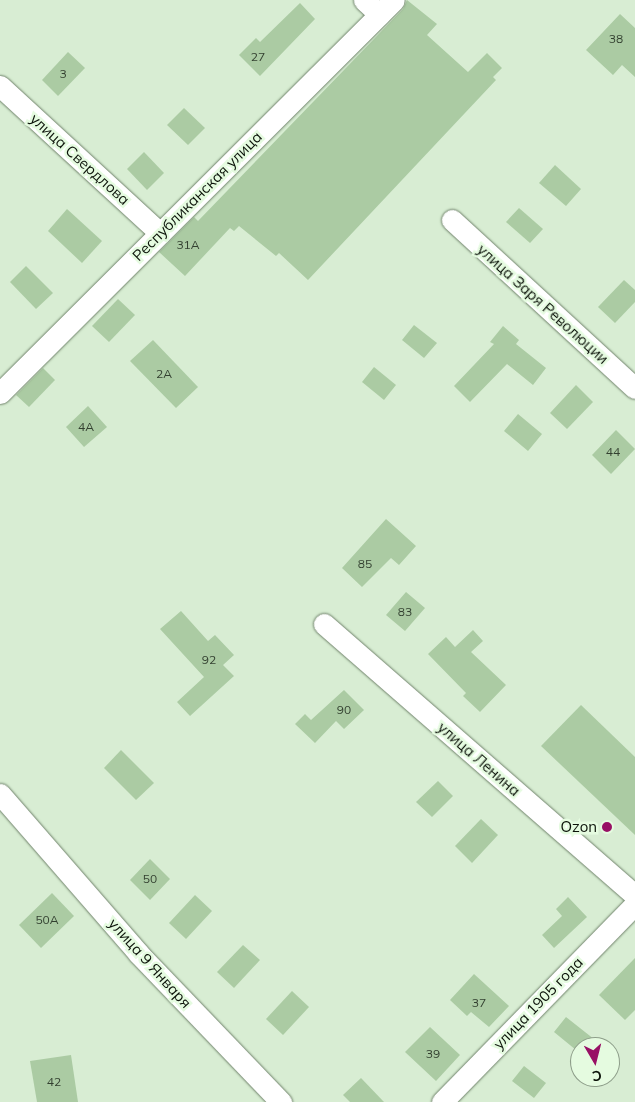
<!DOCTYPE html>
<meta charset="utf-8">
<style>
body{margin:0}
#map{position:relative;width:635px;height:1102px;overflow:hidden;background:#d8edd3;font-family:Mulish,sans-serif}
div>[style]{position:absolute}
[style*='--x']{left:calc(var(--x)*1px);top:calc(var(--y)*1px);width:calc(var(--w)*1px);rotate:calc(var(--a)*1deg)}
.building>*{inset:0;background:#abcba3}
.roads{filter:drop-shadow(0 0 1px #70836b) drop-shadow(0 0 1px #70836b)}
.minor>*{height:21px;margin:-10.5px;padding:0 10.5px;transform-origin:10.5px;border-radius:10.5px;background:#fff}
.dots>*{width:14px;height:14px;translate:-50% -50%;box-sizing:border-box;border:2px solid #e5fbe0;border-radius:50%}
span{translate:-50% -50%;white-space:nowrap;text-align:center;line-height:1.15;-webkit-text-stroke:5px #e5fbe0;paint-order:stroke}
.number-label{font-size:12px;color:#334030}
.number-label span{-webkit-text-stroke-width:0}
.street-label{font-size:15px;color:#0b1209}
.poi-label{font-size:15px;color:#0b1209}
.right{translate:-100% -50%;text-align:right}
.north{position:absolute;left:570px;top:1037px;width:50px;height:50px;box-sizing:border-box;background:#e5fbe0;border:1px solid #8e9e8a;border-radius:50%;rotate:172deg;font-size:14px;font-weight:700;line-height:20px;text-align:center;color:#0b1209}
.north::after{content:'';display:block;margin:auto;width:18px;height:22px;background:#981065;clip-path:polygon(50% 0,100% 100%,50% 72%,0 100%)}
</style>
<div id="map">
<div class="building">
<div style="clip-path:polygon(407px 0,437px 24px,427px 35px,468px 72px,487px 53px,502px 68px,493px 77px,496px 80px,308px 280px,279px 253px,276px 256px,239px 226px,234px 231px,230px 228px,185px 276px,159px 252px,194px 217px,198px 221px,403px 9px)"></div>
<div style="clip-path:polygon(300px 3px,315px 19px,260px 76px,239px 55px,256px 38px,260px 42px)"></div>
<div style="clip-path:polygon(620px 14px,635px 28px,635px 77px,622px 65px,613px 75px,586px 50px)"></div>
<div style="clip-path:polygon(68px 52px,85px 68px,58px 96px,42px 80px)"></div>
<div style="clip-path:polygon(184px 108px,205px 128px,188px 145px,167px 125px)"></div>
<div style="clip-path:polygon(144px 152px,164px 173px,147px 190px,127px 169px)"></div>
<div style="clip-path:polygon(555px 165px,581px 189px,566px 206px,539px 183px)"></div>
<div style="clip-path:polygon(519px 208px,543px 229px,530px 243px,506px 222px)"></div>
<div style="clip-path:polygon(67px 209px,102px 241px,82px 263px,48px 231px)"></div>
<div style="clip-path:polygon(26px 266px,53px 293px,36px 309px,10px 282px)"></div>
<div style="clip-path:polygon(624px 280px,635px 290px,635px 302px,615px 323px,598px 307px)"></div>
<div style="clip-path:polygon(118px 299px,135px 315px,109px 342px,92px 326px)"></div>
<div style="clip-path:polygon(414px 325px,437px 343px,424px 358px,402px 340px)"></div>
<div style="clip-path:polygon(503px 326px,519px 340px,516px 344px,546px 368px,533px 385px,507px 364px,470px 402px,454px 386px,494px 344px,490px 342px)"></div>
<div style="clip-path:polygon(153px 340px,198px 387px,176px 408px,130px 361px)"></div>
<div style="clip-path:polygon(374px 367px,396px 385px,384px 400px,362px 382px)"></div>
<div style="clip-path:polygon(43px 368px,55px 380px,29px 407px,16px 395px)"></div>
<div style="clip-path:polygon(576px 385px,593px 402px,567px 429px,550px 413px)"></div>
<div style="clip-path:polygon(88px 406px,107px 427px,84px 447px,66px 427px)"></div>
<div style="clip-path:polygon(518px 414px,542px 434px,528px 451px,504px 431px)"></div>
<div style="clip-path:polygon(616px 430px,635px 449px,611px 474px,592px 455px)"></div>
<div style="clip-path:polygon(386px 519px,416px 546px,399px 565px,391px 558px,362px 587px,342px 568px)"></div>
<div style="clip-path:polygon(406px 592px,425px 608px,405px 631px,386px 615px)"></div>
<div style="clip-path:polygon(181px 611px,208px 641px,215px 635px,234px 655px,223px 665px,234px 676px,190px 716px,177px 702px,204px 677px,160px 629px)"></div>
<div style="clip-path:polygon(473px 630px,483px 641px,471px 652px,506px 685px,480px 712px,463px 696px,466px 693px,428px 654px,446px 637px,455px 647px)"></div>
<div style="clip-path:polygon(344px 690px,364px 710px,344px 729px,336px 721px,315px 743px,295px 724px,305px 714px,311px 720px)"></div>
<div style="clip-path:polygon(581px 705px,635px 757px,635px 835px,541px 746px)"></div>
<div style="clip-path:polygon(121px 750px,154px 783px,136px 800px,104px 768px)"></div>
<div style="clip-path:polygon(438px 781px,453px 796px,432px 817px,416px 802px)"></div>
<div style="clip-path:polygon(481px 819px,498px 835px,472px 863px,455px 846px)"></div>
<div style="clip-path:polygon(150px 859px,170px 879px,150px 900px,130px 880px)"></div>
<div style="clip-path:polygon(52px 893px,74px 916px,41px 948px,19px 925px)"></div>
<div style="clip-path:polygon(195px 895px,212px 911px,186px 939px,169px 923px)"></div>
<div style="clip-path:polygon(568px 897px,587px 917px,554px 948px,542px 935px,562px 916px,556px 909px)"></div>
<div style="clip-path:polygon(243px 945px,260px 960px,234px 988px,217px 972px)"></div>
<div style="clip-path:polygon(635px 958px,635px 1010px,625px 1020px,599px 995px)"></div>
<div style="clip-path:polygon(474px 974px,509px 1006px,489px 1027px,471px 1012px,467px 1016px,450px 1000px)"></div>
<div style="clip-path:polygon(292px 991px,309px 1007px,283px 1035px,266px 1019px)"></div>
<div style="clip-path:polygon(566px 1017px,604px 1047px,579px 1047px,576px 1050px,554px 1032px)"></div>
<div style="clip-path:polygon(430px 1027px,460px 1055px,436px 1081px,405px 1052px)"></div>
<div style="clip-path:polygon(71px 1055px,78px 1102px,37px 1102px,30px 1061px)"></div>
<div style="clip-path:polygon(524px 1066px,546px 1083px,534px 1098px,512px 1081px)"></div>
<div style="clip-path:polygon(361px 1078px,384px 1102px,350px 1102px,343px 1095px)"></div>
</div>
<div class="roads">
<div class="minor">
<div style="--x:364;--y:0;--w:21;--a:43"></div>
<div style="--x:0;--y:86;--w:217;--a:42.6"></div>
<div style="--x:452;--y:220;--w:248;--a:42.6"></div>
<div style="--x:0;--y:393;--w:556;--a:-44.93"></div>
<div style="--x:324;--y:624;--w:413;--a:41.1"></div>
<div style="--x:0;--y:794;--w:211;--a:49"></div>
<div style="--x:138;--y:953;--w:207;--a:46.2"></div>
<div style="--x:442;--y:1102;--w:277;--a:-45.7"></div>
</div>
</div>
<div class="dots">
<div style="left:607px;top:827px;background:#981065"></div>
</div>
<div class="number-label">
<span style="left:616px;top:39px">38</span>
<span style="left:258px;top:57px">27</span>
<span style="left:63px;top:74px">3</span>
<span style="left:188px;top:245px">31А</span>
<span style="left:164px;top:374px">2А</span>
<span style="left:86px;top:427px">4А</span>
<span style="left:613px;top:452px">44</span>
<span style="left:365px;top:564px">85</span>
<span style="left:405px;top:612px">83</span>
<span style="left:209px;top:660px">92</span>
<span style="left:344px;top:710px">90</span>
<span style="left:150px;top:879px">50</span>
<span style="left:47px;top:920px">50А</span>
<span style="left:479px;top:1003px">37</span>
<span style="left:433px;top:1054px">39</span>
<span style="left:54px;top:1082px">42</span>
</div>
<div class="street-label">
<span style="left:80px;top:159px;rotate:42deg">улица Свердлова</span>
<span style="left:197px;top:196px;rotate:-45deg">Республиканская улица</span>
<span style="left:543px;top:304px;rotate:42deg">улица Заря Революции</span>
<span style="left:479px;top:759px;rotate:41deg">улица Ленина</span>
<span style="left:150px;top:963px;rotate:48deg">улица 9 Января</span>
<span style="left:538px;top:1003px;rotate:-46deg">улица 1905 года</span>
</div>
<div class="poi-label">
<span class="right" style="left:597px;top:827px">Ozon</span>
</div>
<div class="north">С</div>
</div>
